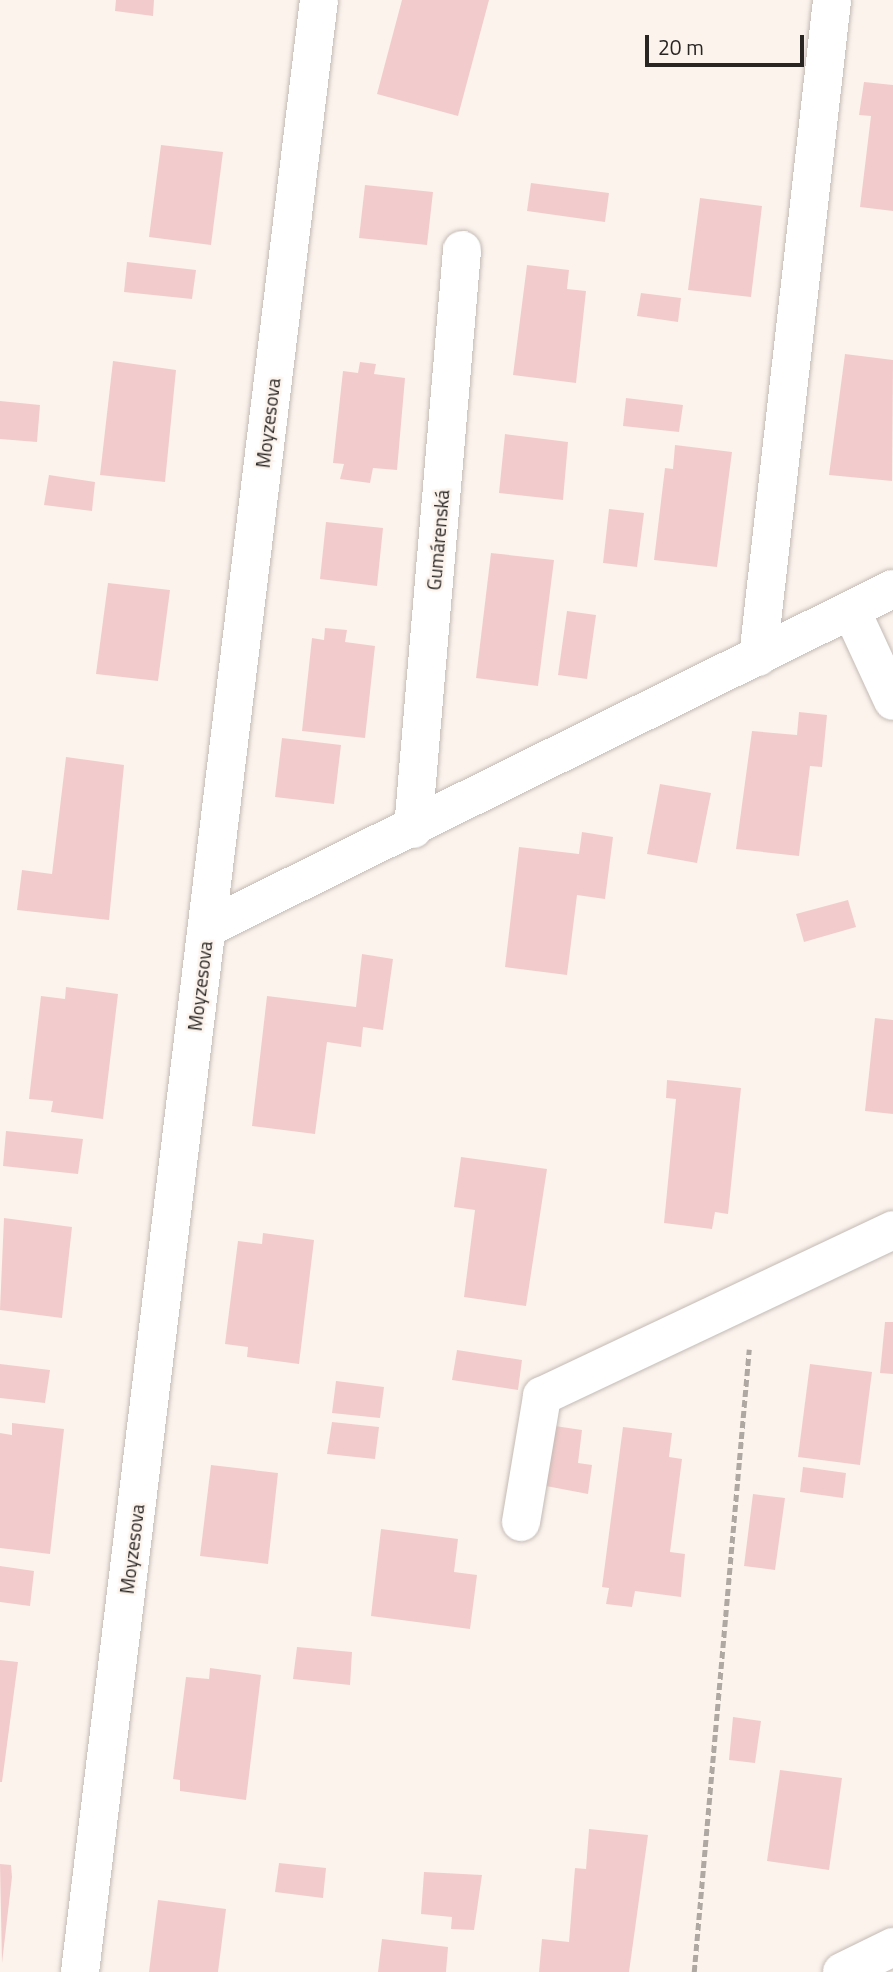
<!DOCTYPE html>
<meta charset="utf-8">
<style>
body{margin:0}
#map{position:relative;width:893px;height:1972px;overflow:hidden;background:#fcf3ed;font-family:"Titillium Web",sans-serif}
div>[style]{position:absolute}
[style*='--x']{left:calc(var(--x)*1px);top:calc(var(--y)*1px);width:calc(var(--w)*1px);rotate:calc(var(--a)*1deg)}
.building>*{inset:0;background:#f2cccc}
.path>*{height:4.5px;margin-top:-2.25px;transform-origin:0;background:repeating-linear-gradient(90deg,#aea7a2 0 7px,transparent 0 10.5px)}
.roads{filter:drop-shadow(0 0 2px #c4bab5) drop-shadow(0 0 2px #c4bab5)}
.minor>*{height:38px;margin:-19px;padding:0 19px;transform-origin:19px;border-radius:19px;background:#fff}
span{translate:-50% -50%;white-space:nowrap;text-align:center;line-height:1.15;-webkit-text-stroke:5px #fcf3ed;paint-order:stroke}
.street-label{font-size:19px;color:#282523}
.scale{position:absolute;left:645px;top:35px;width:159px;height:32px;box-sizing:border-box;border:4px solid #282523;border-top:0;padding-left:9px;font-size:21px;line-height:24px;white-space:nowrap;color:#282523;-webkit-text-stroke:5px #fcf3ed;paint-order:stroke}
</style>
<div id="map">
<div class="building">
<div style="clip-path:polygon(116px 0,154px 0,153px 16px,115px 11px)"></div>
<div style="clip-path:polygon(402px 0,489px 0,458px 116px,377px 94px)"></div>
<div style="clip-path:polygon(864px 82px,893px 85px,893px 211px,860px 207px,871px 116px,859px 115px)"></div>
<div style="clip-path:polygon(161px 145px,223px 152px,211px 245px,149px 237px)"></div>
<div style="clip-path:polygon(531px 183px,609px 193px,605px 222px,527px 211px)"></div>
<div style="clip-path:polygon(365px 185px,433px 192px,427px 245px,359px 238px)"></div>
<div style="clip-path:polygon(700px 198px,762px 206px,751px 297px,688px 290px)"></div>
<div style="clip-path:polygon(127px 262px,196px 270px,192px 299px,124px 292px)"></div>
<div style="clip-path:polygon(527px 265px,569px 270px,567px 289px,586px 291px,576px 383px,513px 375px)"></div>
<div style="clip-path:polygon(641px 293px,681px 298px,678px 322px,637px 316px)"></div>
<div style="clip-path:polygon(845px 354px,893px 360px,892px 481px,829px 475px)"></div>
<div style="clip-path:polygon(113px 361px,176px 370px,165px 482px,100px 475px)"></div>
<div style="clip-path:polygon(360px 362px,376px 364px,374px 374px,405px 378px,397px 470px,373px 468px,370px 483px,340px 479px,344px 464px,333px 463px,343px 371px,358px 373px)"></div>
<div style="clip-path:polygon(626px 398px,683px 405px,679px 432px,623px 426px)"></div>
<div style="clip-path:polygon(0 401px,40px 405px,37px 442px,0 439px)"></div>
<div style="clip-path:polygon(505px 434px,568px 442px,563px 500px,499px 493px)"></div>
<div style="clip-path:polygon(675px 445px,732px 452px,717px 567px,654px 560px,665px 468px,673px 469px)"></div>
<div style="clip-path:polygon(49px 475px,95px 482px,92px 511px,44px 505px)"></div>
<div style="clip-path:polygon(609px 509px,644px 513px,637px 567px,603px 563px)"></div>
<div style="clip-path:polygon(326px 522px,383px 528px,377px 586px,320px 579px)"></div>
<div style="clip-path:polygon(491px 553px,554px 560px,538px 686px,476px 678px)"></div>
<div style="clip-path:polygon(108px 583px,170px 590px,158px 681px,96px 674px)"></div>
<div style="clip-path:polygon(567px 611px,596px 615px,587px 679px,558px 675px)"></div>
<div style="clip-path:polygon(325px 628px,347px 630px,345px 642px,375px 646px,365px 738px,302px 731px,312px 638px,324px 640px)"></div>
<div style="clip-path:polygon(799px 712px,827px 715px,822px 767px,810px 766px,799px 856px,736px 849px,752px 731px,797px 735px)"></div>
<div style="clip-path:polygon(282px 738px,341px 745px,334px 804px,275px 797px)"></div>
<div style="clip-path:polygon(66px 757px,124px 765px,109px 920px,17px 910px,22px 870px,52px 874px)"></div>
<div style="clip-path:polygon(660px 784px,711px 793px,697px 863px,647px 854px)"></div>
<div style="clip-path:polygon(582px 832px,613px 837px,605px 899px,577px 895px,567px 975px,505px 967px,519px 847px,579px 854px)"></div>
<div style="clip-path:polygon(848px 900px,856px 927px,804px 942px,796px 914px)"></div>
<div style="clip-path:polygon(362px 954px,393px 959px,383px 1030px,363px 1027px,361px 1047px,327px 1042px,315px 1134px,252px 1126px,267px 996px,356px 1007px)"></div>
<div style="clip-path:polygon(66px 987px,118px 994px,103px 1119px,51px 1112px,53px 1101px,29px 1099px,41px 996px,65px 999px)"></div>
<div style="clip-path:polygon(875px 1018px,893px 1020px,893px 1114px,865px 1111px)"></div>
<div style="clip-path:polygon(667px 1080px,741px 1088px,728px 1214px,715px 1212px,712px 1229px,664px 1223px,676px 1099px,666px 1098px)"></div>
<div style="clip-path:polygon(6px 1131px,83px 1139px,78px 1174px,3px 1166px)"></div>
<div style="clip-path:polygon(461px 1157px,547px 1169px,526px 1306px,464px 1297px,475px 1210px,454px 1207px)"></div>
<div style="clip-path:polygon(4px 1218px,72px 1227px,62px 1318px,0 1310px)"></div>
<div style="clip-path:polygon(263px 1233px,314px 1240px,299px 1364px,247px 1357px,248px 1347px,225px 1344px,238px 1241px,262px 1244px)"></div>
<div style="clip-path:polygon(885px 1322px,893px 1322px,893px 1374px,880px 1373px)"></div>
<div style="clip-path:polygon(457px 1350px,522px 1360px,518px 1390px,452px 1380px)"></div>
<div style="clip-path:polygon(0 1364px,50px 1370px,45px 1403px,0 1398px)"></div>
<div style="clip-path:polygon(810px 1364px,872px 1372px,860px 1465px,798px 1457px)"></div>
<div style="clip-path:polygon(336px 1381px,384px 1387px,380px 1418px,332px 1413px)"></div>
<div style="clip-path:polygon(332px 1422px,379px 1427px,375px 1459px,327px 1454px)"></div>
<div style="clip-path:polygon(12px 1423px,64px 1429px,50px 1554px,0 1548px,0 1433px,12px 1435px)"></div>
<div style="clip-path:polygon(555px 1426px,582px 1430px,578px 1463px,592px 1465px,588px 1494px,546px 1486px)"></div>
<div style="clip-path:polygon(623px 1427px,672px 1433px,669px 1457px,682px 1459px,670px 1552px,685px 1554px,681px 1597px,635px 1591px,632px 1607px,606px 1604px,609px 1588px,602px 1587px)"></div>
<div style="clip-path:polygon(211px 1465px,278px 1473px,268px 1564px,200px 1556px)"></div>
<div style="clip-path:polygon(803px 1467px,846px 1473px,843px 1498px,800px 1492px)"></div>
<div style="clip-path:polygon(753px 1494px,785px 1498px,775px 1570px,744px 1566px)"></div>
<div style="clip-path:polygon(381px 1529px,458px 1539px,454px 1572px,477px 1575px,470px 1629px,371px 1616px)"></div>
<div style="clip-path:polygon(0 1566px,34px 1571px,30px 1606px,0 1602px)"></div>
<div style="clip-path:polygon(297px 1647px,352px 1652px,350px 1685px,293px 1679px)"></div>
<div style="clip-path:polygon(0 1660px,18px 1662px,2px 1782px,0 1782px)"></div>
<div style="clip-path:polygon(210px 1668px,261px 1675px,246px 1800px,180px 1791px,180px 1780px,173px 1779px,186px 1677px,209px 1679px)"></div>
<div style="clip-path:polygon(733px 1717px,761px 1721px,755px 1763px,729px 1760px)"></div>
<div style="clip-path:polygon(780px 1770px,842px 1778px,829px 1870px,767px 1861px)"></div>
<div style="clip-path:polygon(589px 1829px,648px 1835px,629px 1972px,539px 1972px,542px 1939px,569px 1942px,575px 1868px,586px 1869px)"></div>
<div style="clip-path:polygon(279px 1863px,326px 1868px,323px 1898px,275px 1892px)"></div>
<div style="clip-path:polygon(0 1864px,11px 1865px,12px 1877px,2px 1963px)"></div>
<div style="clip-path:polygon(424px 1872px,482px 1875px,474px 1930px,451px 1929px,452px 1917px,421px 1914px)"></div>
<div style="clip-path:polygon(158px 1900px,226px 1909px,218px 1972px,149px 1972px)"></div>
<div style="clip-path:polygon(382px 1939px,448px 1947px,446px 1972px,378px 1972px)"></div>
</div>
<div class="path">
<div style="--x:694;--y:1972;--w:625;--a:-84.95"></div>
</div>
<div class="roads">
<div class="minor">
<div style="--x:851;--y:610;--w:100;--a:65.2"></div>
<div style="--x:758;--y:657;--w:661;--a:-83.57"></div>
<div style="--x:413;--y:829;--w:581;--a:-85.16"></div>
<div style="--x:207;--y:928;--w:765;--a:-26.3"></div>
<div style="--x:521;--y:1522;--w:128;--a:-80.5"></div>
<div style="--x:542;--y:1396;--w:388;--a:-25.3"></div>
<div style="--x:80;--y:1972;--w:1986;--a:-83.09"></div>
<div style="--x:842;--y:1972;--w:57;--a:-26.1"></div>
</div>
</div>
<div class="street-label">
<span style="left:268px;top:423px;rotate:-83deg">Moyzesova</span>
<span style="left:438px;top:540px;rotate:-85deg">Gumárenská</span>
<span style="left:200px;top:986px;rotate:-83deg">Moyzesova</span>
<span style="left:132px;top:1549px;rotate:-83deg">Moyzesova</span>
</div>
<div class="scale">20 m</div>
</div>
